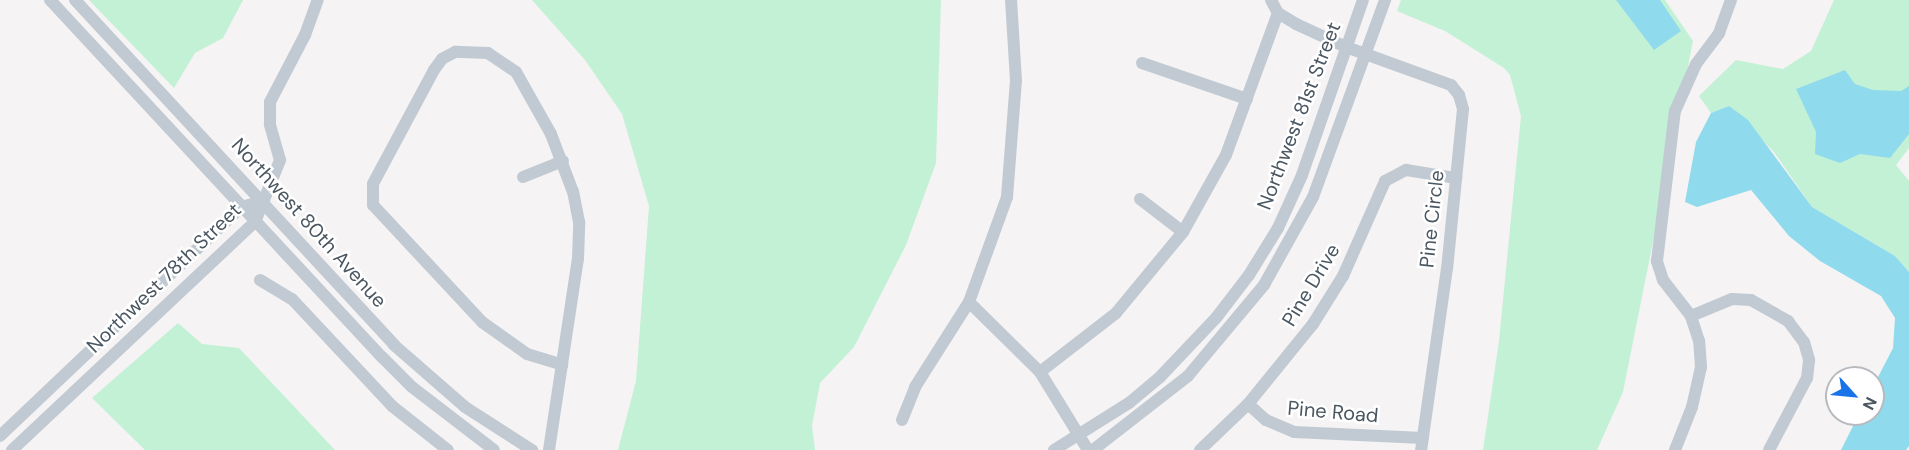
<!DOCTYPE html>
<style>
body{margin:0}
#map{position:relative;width:1909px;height:450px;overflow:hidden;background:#f5f3f3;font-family:"DM Sans",sans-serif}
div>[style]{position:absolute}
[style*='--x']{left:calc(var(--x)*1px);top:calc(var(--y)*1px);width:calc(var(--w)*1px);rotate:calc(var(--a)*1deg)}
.green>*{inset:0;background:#c3f1d5}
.water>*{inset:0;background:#90daee}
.minor>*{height:12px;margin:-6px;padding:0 6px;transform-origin:6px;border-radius:6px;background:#c1cad2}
span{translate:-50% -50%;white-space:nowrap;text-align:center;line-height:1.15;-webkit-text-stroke:5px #fff;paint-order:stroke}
.street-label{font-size:20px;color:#4a5661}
.north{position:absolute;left:1825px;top:366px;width:60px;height:60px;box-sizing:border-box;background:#fff;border:2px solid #b7bbc0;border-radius:50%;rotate:117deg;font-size:16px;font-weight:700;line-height:24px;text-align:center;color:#4a5661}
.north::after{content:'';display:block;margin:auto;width:21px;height:27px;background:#1a73e8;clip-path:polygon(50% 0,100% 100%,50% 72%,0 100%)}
</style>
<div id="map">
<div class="green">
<div style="clip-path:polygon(89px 0,243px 0,223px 38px,195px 53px,174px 88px)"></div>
<div style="clip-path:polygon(532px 0,941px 0,936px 163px,906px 245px,854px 347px,820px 383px,812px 426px,815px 450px,618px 450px,636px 381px,649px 206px,622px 114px,585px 60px)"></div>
<div style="clip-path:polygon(1401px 0,1665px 0,1693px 41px,1623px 392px,1597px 450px,1483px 450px,1499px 341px,1521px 116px,1510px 75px,1504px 68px,1445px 31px,1397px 11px)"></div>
<div style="clip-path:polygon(1834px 0,1909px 0,1909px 148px,1896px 165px,1909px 181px,1909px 272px,1895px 256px,1812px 207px,1774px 152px,1729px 106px,1711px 113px,1699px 96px,1736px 60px,1783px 69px,1811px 51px)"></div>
<div style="clip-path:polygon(178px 323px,202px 344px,239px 348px,335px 450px,145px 450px,92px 398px)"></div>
</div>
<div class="water">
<div style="clip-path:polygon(1616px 0,1660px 0,1681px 31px,1654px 50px)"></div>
<div style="clip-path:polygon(1845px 70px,1855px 84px,1873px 90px,1901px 91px,1909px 86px,1909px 134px,1890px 158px,1860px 154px,1840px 163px,1815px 154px,1816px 132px,1796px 89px)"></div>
<div style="clip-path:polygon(1729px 106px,1748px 120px,1812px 207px,1895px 256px,1909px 272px,1909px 446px,1906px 450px,1841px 450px,1859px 414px,1873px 414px,1873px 387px,1893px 348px,1895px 318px,1881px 296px,1820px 261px,1789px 236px,1751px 190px,1697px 207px,1685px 202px,1696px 142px,1711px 113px)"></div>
</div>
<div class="minor">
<div style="--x:50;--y:0;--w:488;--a:47.1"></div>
<div style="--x:382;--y:357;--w:42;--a:45"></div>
<div style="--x:412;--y:387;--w:103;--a:37.5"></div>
<div style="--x:75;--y:0;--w:470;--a:47.2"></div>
<div style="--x:394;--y:345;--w:94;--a:41.1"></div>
<div style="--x:465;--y:407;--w:80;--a:32.7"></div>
<div style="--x:1271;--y:0;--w:15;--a:62"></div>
<div style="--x:1278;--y:13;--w:21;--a:31"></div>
<div style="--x:1296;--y:24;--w:55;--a:24.7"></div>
<div style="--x:1346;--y:47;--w:112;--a:19.9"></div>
<div style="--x:1451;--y:85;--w:13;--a:51"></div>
<div style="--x:1459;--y:95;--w:15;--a:74"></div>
<div style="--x:1463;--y:109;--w:160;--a:95.7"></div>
<div style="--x:1447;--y:268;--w:184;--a:98.1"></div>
<div style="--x:1142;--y:63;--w:111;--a:18.9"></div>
<div style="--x:523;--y:177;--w:43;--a:-21.8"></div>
<div style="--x:1140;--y:199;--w:54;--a:37.5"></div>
<div style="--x:260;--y:280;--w:37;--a:31"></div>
<div style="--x:292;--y:299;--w:146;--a:46.9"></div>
<div style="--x:392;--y:406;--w:71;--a:38.2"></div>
<div style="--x:969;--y:302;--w:100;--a:44.6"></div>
<div style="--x:1040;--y:372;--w:92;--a:58.4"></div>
<div style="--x:1691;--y:316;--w:44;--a:-22.5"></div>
<div style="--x:1732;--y:299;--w:19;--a:3"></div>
<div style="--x:1751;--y:300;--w:43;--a:29.6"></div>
<div style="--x:1788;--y:321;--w:26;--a:53"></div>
<div style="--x:1804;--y:342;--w:19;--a:74"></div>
<div style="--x:1809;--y:360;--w:18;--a:96"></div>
<div style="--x:1807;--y:378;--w:81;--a:117.8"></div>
<div style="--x:1040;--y:372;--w:96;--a:-37.8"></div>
<div style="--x:1116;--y:313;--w:105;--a:-50.4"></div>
<div style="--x:1183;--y:232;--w:88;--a:-60.8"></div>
<div style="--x:1226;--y:155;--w:151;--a:-69.9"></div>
<div style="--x:1248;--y:404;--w:24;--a:42"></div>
<div style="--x:1266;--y:420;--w:30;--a:23"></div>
<div style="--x:1294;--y:432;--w:129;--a:2.7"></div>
<div style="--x:902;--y:420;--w:35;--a:-68"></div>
<div style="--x:915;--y:387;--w:101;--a:-57.6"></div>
<div style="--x:969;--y:302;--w:112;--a:-70.1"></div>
<div style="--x:1007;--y:197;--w:116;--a:-85.6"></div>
<div style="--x:1016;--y:81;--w:81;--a:-93.5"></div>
<div style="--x:0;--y:436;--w:332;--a:-43.5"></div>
<div style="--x:241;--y:207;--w:24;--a:-15"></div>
<div style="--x:12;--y:450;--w:333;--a:-43.2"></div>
<div style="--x:255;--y:222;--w:67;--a:-68"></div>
<div style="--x:280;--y:160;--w:37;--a:-106"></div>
<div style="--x:270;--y:124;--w:22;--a:-90"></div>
<div style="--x:270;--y:102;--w:76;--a:-62.4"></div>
<div style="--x:305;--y:35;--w:37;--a:-70"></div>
<div style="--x:549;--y:450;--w:193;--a:-81.4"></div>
<div style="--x:578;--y:259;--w:37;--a:-88"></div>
<div style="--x:579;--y:222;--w:31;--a:-101"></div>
<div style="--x:573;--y:192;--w:62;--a:-110.8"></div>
<div style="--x:551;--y:134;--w:71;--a:-119.4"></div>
<div style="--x:516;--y:72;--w:34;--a:-146"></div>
<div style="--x:488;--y:53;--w:33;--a:-178"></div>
<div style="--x:455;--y:52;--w:15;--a:152"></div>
<div style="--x:442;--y:59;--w:14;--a:126"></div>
<div style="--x:434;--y:70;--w:129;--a:118.2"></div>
<div style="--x:373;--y:184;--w:21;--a:90"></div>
<div style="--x:373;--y:205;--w:160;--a:47"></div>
<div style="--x:482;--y:322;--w:55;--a:35.4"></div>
<div style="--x:527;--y:354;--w:37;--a:17"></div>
<div style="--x:1054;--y:450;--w:89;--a:-32.1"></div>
<div style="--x:1129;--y:403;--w:40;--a:-40"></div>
<div style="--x:1160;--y:377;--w:81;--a:-46.5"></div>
<div style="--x:1216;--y:318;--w:54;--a:-52.5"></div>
<div style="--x:1249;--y:275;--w:55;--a:-58.3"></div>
<div style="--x:1278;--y:228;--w:58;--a:-65.6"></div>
<div style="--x:1302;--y:175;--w:185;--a:-70.8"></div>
<div style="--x:1093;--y:450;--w:120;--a:-37.9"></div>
<div style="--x:1188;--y:376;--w:119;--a:-50.1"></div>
<div style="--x:1264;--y:285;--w:101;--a:-60.9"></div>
<div style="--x:1313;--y:197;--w:210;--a:-69.9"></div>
<div style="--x:1200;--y:450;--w:66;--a:-43.8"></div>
<div style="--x:1248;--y:404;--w:103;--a:-50.9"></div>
<div style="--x:1313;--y:324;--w:57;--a:-58"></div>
<div style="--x:1343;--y:276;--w:104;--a:-66.1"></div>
<div style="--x:1385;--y:181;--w:24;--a:-28"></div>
<div style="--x:1406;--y:170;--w:51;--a:9.1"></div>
<div style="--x:1675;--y:450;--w:46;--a:-68.4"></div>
<div style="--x:1692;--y:407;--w:41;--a:-77.3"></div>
<div style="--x:1701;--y:367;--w:26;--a:-94"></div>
<div style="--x:1699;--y:341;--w:26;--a:-108"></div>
<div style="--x:1691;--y:316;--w:46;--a:-127.9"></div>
<div style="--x:1663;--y:280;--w:20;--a:-108"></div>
<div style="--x:1657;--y:261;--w:151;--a:-83.2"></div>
<div style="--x:1675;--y:111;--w:51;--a:-65.9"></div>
<div style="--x:1696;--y:64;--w:39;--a:-53"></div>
<div style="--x:1719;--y:33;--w:35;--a:-70"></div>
</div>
<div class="street-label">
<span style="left:1299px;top:116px;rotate:-69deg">Northwest 81st Street</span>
<span style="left:1432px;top:219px;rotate:-84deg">Pine Circle</span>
<span style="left:309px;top:223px;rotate:48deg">Northwest 80th Avenue</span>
<span style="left:164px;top:278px;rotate:-44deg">Northwest 78th Street</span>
<span style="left:1311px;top:285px;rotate:-59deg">Pine Drive</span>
<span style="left:1333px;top:412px;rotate:5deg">Pine Road</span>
</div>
<div class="north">N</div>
</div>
